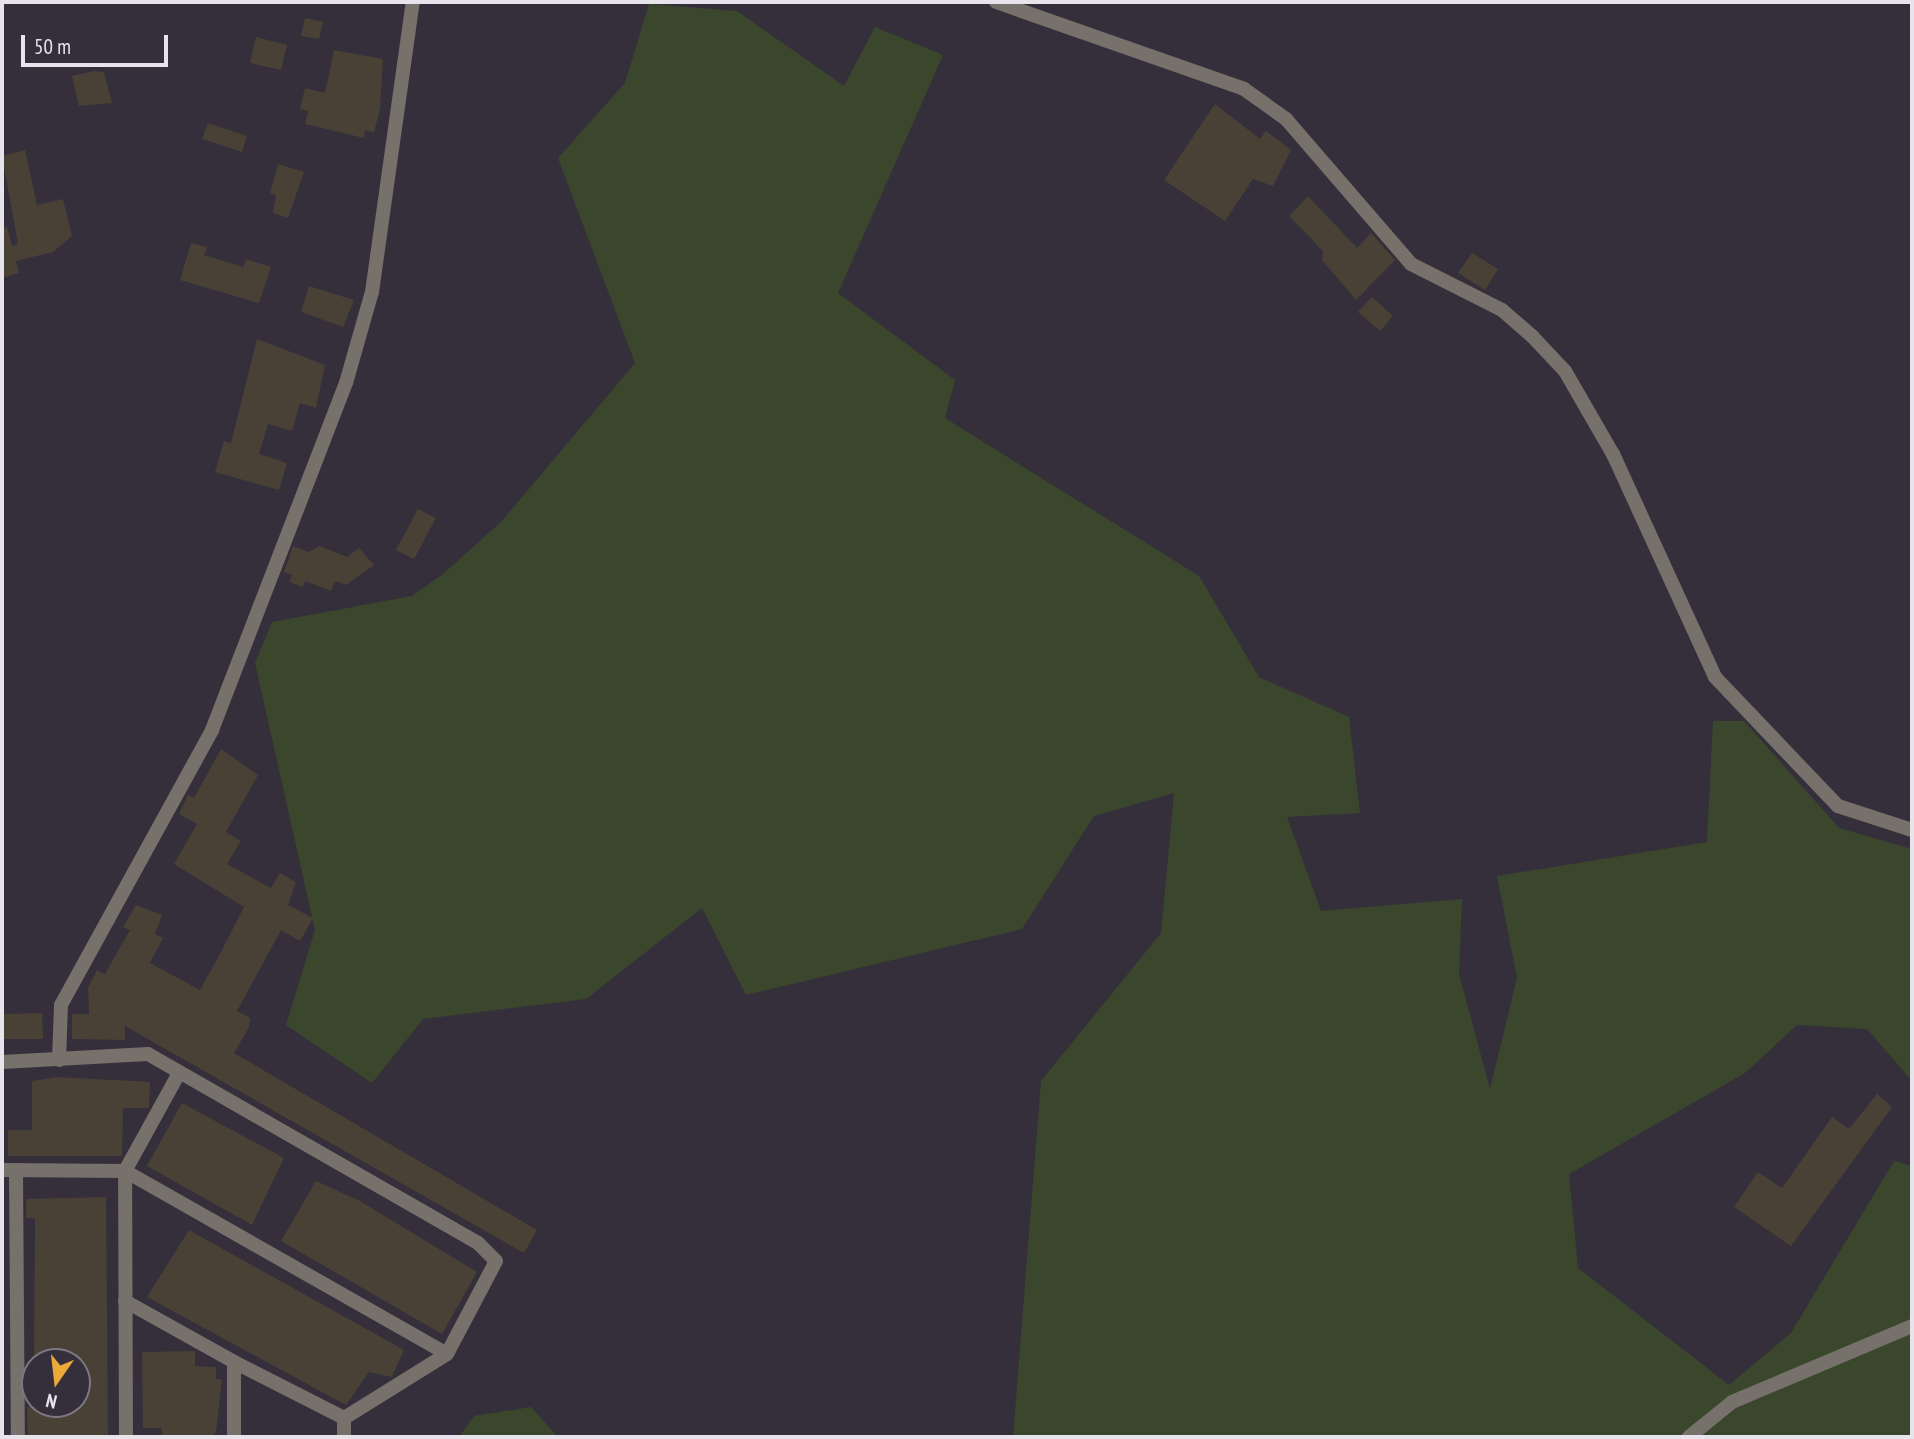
<!DOCTYPE html>
<style>
body{margin:0}
#map{position:relative;width:1914px;height:1439px;overflow:hidden;background:#342f3b;font-family:"PT Sans Narrow",sans-serif}
div>[style]{position:absolute}
[style*='--x']{left:calc(var(--x)*1px);top:calc(var(--y)*1px);width:calc(var(--w)*1px);rotate:calc(var(--a)*1deg)}
.green>*{inset:0;background:#3b472d}
.building>*{inset:0;background:#494135}
.minor>*{height:14px;margin:-7px;padding:0 7px;transform-origin:7px;border-radius:7px;background:#76716b}
.tertiary>*{height:14px;margin:-7px;padding:0 7px;transform-origin:7px;border-radius:7px;background:#76716b}
span{translate:-50% -50%;white-space:nowrap;text-align:center;line-height:1.15;-webkit-text-stroke:7px #342f3b;paint-order:stroke}
.frame{position:absolute;inset:0;border:4px solid #e7e4ec;pointer-events:none}
.north{position:absolute;left:21px;top:1348px;width:70px;height:70px;box-sizing:border-box;background:#342f3b;border:2px solid #7c7782;border-radius:50%;rotate:194deg;font-size:19px;font-weight:700;line-height:28px;text-align:center;color:#e7e4ec}
.north::after{content:'';display:block;margin:auto;width:24px;height:32px;background:#eca93a;clip-path:polygon(50% 0,100% 100%,50% 72%,0 100%)}
.scale{position:absolute;left:21px;top:35px;width:147px;height:32px;box-sizing:border-box;border:4px solid #e7e4ec;border-top:0;padding-left:9px;font-size:21px;line-height:24px;white-space:nowrap;color:#e7e4ec;-webkit-text-stroke:5px #342f3b;paint-order:stroke}
</style>
<div id="map">
<div class="green">
<div style="clip-path:polygon(649px 4px,737px 11px,844px 86px,875px 27px,943px 55px,838px 293px,955px 380px,945px 418px,1199px 576px,1259px 677px,1349px 717px,1360px 813px,1287px 817px,1321px 911px,1462px 899px,1459px 974px,1490px 1089px,1517px 978px,1497px 876px,1707px 842px,1713px 721px,1744px 721px,1839px 828px,1912px 849px,1912px 1081px,1867px 1029px,1797px 1025px,1745px 1073px,1569px 1174px,1578px 1268px,1729px 1385px,1791px 1333px,1894px 1161px,1912px 1166px,1912px 1437px,1013px 1437px,1041px 1081px,1161px 933px,1174px 793px,1094px 816px,1022px 929px,746px 995px,702px 908px,586px 999px,423px 1019px,372px 1083px,286px 1025px,315px 930px,255px 663px,272px 622px,412px 596px,443px 574px,502px 521px,635px 363px,558px 158px,625px 83px)"></div>
<div style="clip-path:polygon(531px 1407px,558px 1437px,459px 1437px,474px 1416px)"></div>
</div>
<div class="building">
<div style="clip-path:polygon(305px 18px,323px 22px,319px 39px,301px 36px)"></div>
<div style="clip-path:polygon(256px 37px,287px 45px,281px 70px,250px 63px)"></div>
<div style="clip-path:polygon(334px 50px,383px 59px,380px 109px,374px 132px,365px 131px,364px 138px,305px 124px,308px 111px,300px 109px,305px 88px,325px 93px)"></div>
<div style="clip-path:polygon(94px 71px,104px 72px,112px 103px,79px 106px,72px 76px)"></div>
<div style="clip-path:polygon(1215px 104px,1260px 139px,1266px 131px,1291px 150px,1273px 186px,1253px 179px,1225px 221px,1164px 180px)"></div>
<div style="clip-path:polygon(208px 123px,247px 136px,242px 152px,202px 139px)"></div>
<div style="clip-path:polygon(25px 150px,37px 205px,63px 199px,72px 236px,53px 252px,16px 261px,19px 273px,2px 278px,2px 228px,7px 227px,12px 246px,18px 244px,2px 156px)"></div>
<div style="clip-path:polygon(278px 164px,304px 172px,288px 218px,273px 213px,276px 195px,270px 193px)"></div>
<div style="clip-path:polygon(1308px 196px,1357px 248px,1371px 233px,1395px 260px,1356px 300px,1322px 260px,1323px 251px,1289px 216px)"></div>
<div style="clip-path:polygon(191px 243px,207px 247px,204px 255px,243px 267px,246px 259px,271px 267px,259px 303px,180px 280px)"></div>
<div style="clip-path:polygon(1472px 253px,1498px 269px,1485px 290px,1458px 273px)"></div>
<div style="clip-path:polygon(309px 286px,354px 300px,343px 327px,301px 312px)"></div>
<div style="clip-path:polygon(1372px 297px,1393px 316px,1380px 331px,1358px 312px)"></div>
<div style="clip-path:polygon(257px 339px,325px 365px,316px 408px,300px 403px,292px 431px,268px 424px,259px 454px,287px 463px,279px 490px,215px 472px,224px 441px,231px 443px)"></div>
<div style="clip-path:polygon(418px 509px,436px 518px,414px 559px,396px 550px)"></div>
<div style="clip-path:polygon(293px 546px,309px 552px,320px 546px,347px 557px,359px 548px,374px 565px,346px 585px,335px 581px,331px 591px,305px 581px,303px 587px,289px 582px,292px 575px,284px 572px)"></div>
<div style="clip-path:polygon(221px 749px,258px 775px,226px 832px,241px 841px,227px 864px,271px 888px,280px 873px,296px 882px,288px 905px,313px 918px,300px 941px,281px 930px,237px 1011px,250px 1018px,249px 1027px,234px 1053px,537px 1230px,524px 1253px,125px 1026px,125px 1040px,72px 1039px,72px 1014px,89px 1014px,88px 988px,97px 970px,105px 974px,130px 930px,123px 927px,136px 905px,162px 915px,155px 934px,163px 938px,150px 963px,200px 990px,222px 950px,244px 907px,174px 864px,197px 824px,179px 814px,188px 795px,194px 798px)"></div>
<div style="clip-path:polygon(42px 1013px,43px 1039px,2px 1039px,2px 1014px)"></div>
<div style="clip-path:polygon(58px 1077px,150px 1082px,149px 1108px,123px 1108px,122px 1156px,8px 1156px,8px 1130px,32px 1130px,32px 1081px)"></div>
<div style="clip-path:polygon(1877px 1094px,1892px 1107px,1791px 1246px,1734px 1207px,1758px 1172px,1782px 1188px,1832px 1117px,1849px 1129px)"></div>
<div style="clip-path:polygon(182px 1103px,284px 1158px,252px 1225px,147px 1166px)"></div>
<div style="clip-path:polygon(316px 1181px,360px 1201px,477px 1272px,442px 1334px,281px 1241px)"></div>
<div style="clip-path:polygon(106px 1197px,108px 1437px,28px 1437px,27px 1407px,77px 1404px,77px 1362px,34px 1362px,35px 1218px,26px 1218px,26px 1199px)"></div>
<div style="clip-path:polygon(189px 1230px,404px 1350px,392px 1377px,369px 1372px,346px 1405px,147px 1297px)"></div>
<div style="clip-path:polygon(195px 1351px,195px 1366px,216px 1367px,216px 1379px,222px 1379px,216px 1432px,211px 1437px,162px 1437px,162px 1428px,143px 1428px,142px 1352px)"></div>
</div>
<div class="minor">
<div style="--x:996;--y:2;--w:263;--a:19.3"></div>
<div style="--x:1244;--y:89;--w:52;--a:35.5"></div>
<div style="--x:1286;--y:119;--w:191;--a:49.2"></div>
<div style="--x:1411;--y:264;--w:102;--a:26.8"></div>
<div style="--x:1502;--y:310;--w:40;--a:41"></div>
<div style="--x:1532;--y:336;--w:48;--a:46.7"></div>
<div style="--x:1565;--y:371;--w:96;--a:60"></div>
<div style="--x:1613;--y:454;--w:245;--a:65.4"></div>
<div style="--x:1715;--y:677;--w:178;--a:46.4"></div>
<div style="--x:1838;--y:806;--w:78;--a:18"></div>
<div style="--x:59;--y:1060;--w:55;--a:-87.9"></div>
<div style="--x:61;--y:1005;--w:314;--a:-61.2"></div>
<div style="--x:212;--y:730;--w:372;--a:-68.9"></div>
<div style="--x:346;--y:383;--w:95;--a:-74.1"></div>
<div style="--x:372;--y:292;--w:293;--a:-82"></div>
<div style="--x:2;--y:1062;--w:146;--a:-3.1"></div>
<div style="--x:148;--y:1054;--w:380;--a:29.8"></div>
<div style="--x:478;--y:1243;--w:25;--a:45"></div>
<div style="--x:496;--y:1261;--w:105;--a:117.8"></div>
<div style="--x:447;--y:1354;--w:121;--a:148.1"></div>
<div style="--x:344;--y:1418;--w:19;--a:90"></div>
<div style="--x:2;--y:1170;--w:123;--a:0.5"></div>
<div style="--x:125;--y:1171;--w:370;--a:29.6"></div>
<div style="--x:16;--y:1170;--w:267;--a:89.6"></div>
<div style="--x:125;--y:1301;--w:125;--a:29.2"></div>
<div style="--x:234;--y:1362;--w:75;--a:90"></div>
<div style="--x:234;--y:1362;--w:123;--a:27"></div>
<div style="--x:126;--y:1437;--w:266;--a:-90.2"></div>
<div style="--x:125;--y:1171;--w:110;--a:-61.1"></div>
</div>
<div class="tertiary">
<div style="--x:1689;--y:1437;--w:55;--a:-39.1"></div>
<div style="--x:1732;--y:1402;--w:195;--a:-22.9"></div>
</div>
<div class="frame"></div>
<div class="north">N</div>
<div class="scale">50 m</div>
</div>
